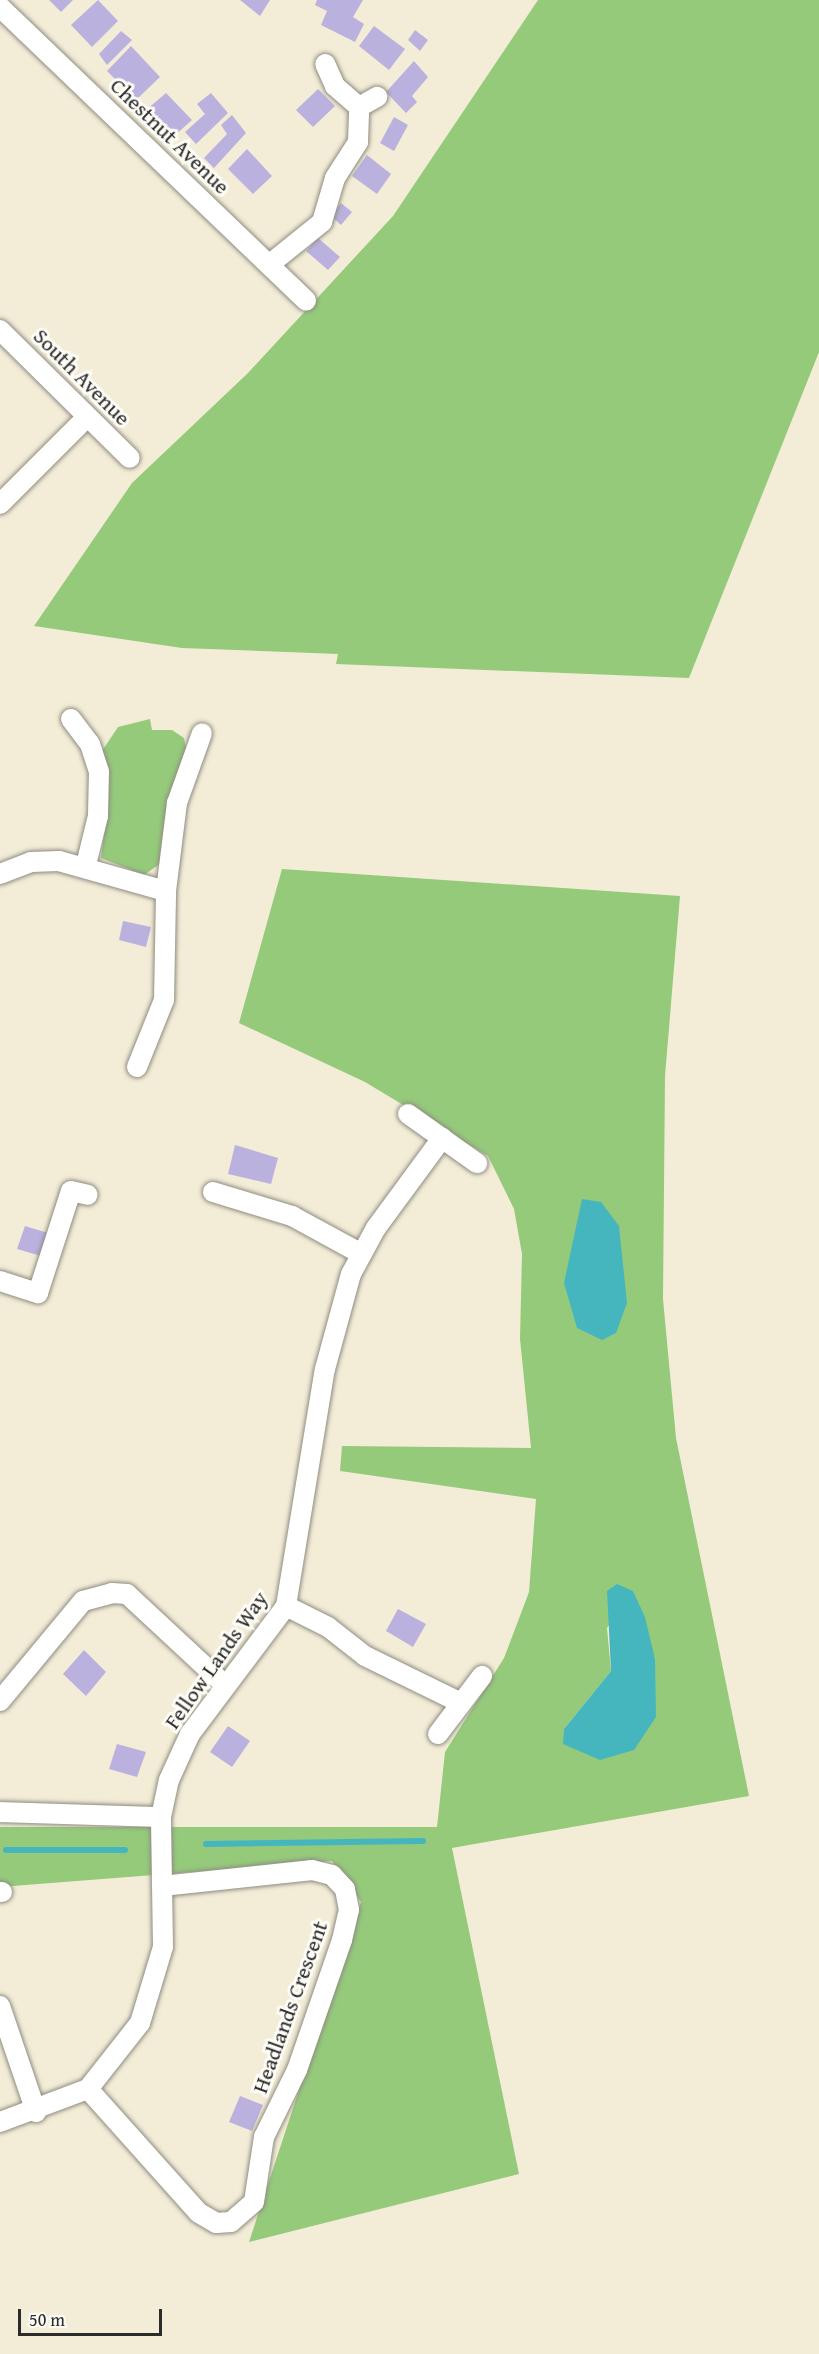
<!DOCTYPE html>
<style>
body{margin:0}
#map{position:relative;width:819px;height:2354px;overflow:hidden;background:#f3edd7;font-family:"Gentium Book Plus",serif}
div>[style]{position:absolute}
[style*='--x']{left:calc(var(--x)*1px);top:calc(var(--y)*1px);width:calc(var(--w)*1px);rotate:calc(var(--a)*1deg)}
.green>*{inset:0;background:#95ca7b}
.water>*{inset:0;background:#46b6be}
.stream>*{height:6px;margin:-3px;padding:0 3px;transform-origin:3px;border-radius:3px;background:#46b6be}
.building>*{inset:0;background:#bbb1de}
.roads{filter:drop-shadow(0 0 2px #8f8c81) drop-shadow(0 0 2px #8f8c81)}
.street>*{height:20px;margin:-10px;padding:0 10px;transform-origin:10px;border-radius:10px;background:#fff}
span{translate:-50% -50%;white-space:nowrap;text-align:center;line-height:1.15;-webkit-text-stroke:6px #fdfcf7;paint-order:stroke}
.street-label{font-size:22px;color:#2b2b2b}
.scale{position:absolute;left:18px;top:2309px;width:144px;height:27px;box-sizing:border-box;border:3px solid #2b2b2b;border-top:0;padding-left:8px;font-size:18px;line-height:21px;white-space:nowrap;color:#2b2b2b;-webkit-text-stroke:4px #fdfcf7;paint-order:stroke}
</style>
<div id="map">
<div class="green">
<div style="clip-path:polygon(538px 0,819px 0,819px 352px,689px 678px,336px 664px,338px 654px,182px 648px,34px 626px,132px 483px,248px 373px,393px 216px)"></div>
<div style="clip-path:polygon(150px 719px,152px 730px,172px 730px,184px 738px,187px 753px,161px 863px,144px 875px,101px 858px,109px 796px,102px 751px,118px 727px)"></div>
<div style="clip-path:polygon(evenodd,282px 869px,680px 896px,665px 1076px,663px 1299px,676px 1438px,749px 1796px,452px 1848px,519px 2174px,249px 2242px,361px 1902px,332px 1861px,0 1887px,0 1827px,437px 1827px,445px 1752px,504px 1658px,529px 1592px,536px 1499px,340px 1471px,342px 1446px,531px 1448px,520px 1339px,522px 1254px,514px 1209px,488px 1156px,365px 1082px,239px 1023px,282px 869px,633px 1591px,655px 1659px,564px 1729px,611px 1671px,607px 1628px,633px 1591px)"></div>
</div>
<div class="water">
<div style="clip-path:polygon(582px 1199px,601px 1202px,619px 1226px,627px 1303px,616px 1333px,602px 1340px,577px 1328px,564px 1283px)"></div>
<div style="clip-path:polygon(617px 1584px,633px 1591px,645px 1617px,655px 1659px,656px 1717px,634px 1750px,600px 1760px,563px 1744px,564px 1729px,611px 1671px,607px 1591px)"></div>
</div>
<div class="stream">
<div style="--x:206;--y:1844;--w:217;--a:-0.8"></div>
<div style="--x:6;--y:1850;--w:119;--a:0"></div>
</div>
<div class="building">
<div style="clip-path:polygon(49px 0,73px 0,61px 12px)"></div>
<div style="clip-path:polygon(98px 0,118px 21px,92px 47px,71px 25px)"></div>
<div style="clip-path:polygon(240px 0,270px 0,260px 16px)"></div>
<div style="clip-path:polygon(317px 0,363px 0,353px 17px,364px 24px,355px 42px,321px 25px,327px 11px,315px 5px)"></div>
<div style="clip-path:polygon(374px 26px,405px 49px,389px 70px,359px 46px)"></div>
<div style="clip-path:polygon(415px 30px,428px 40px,420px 51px,408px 40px)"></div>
<div style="clip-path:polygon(121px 31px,132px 40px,107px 65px,99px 54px)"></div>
<div style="clip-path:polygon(131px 46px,160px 77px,136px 100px,107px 71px)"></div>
<div style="clip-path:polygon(414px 61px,428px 77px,412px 96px,417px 102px,406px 113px,386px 92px)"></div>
<div style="clip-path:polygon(318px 89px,335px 106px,313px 127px,296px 110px)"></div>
<div style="clip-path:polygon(166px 93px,192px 120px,173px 137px,146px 110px)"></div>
<div style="clip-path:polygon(211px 93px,228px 113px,196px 144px,185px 132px,205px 114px,197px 104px)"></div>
<div style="clip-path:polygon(232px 115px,246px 133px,214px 168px,204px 158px,227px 134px,221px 125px)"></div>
<div style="clip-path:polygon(394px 117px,408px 125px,394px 151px,380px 143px)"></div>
<div style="clip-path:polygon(247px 149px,272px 176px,253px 194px,228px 169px)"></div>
<div style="clip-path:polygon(367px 155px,391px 174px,377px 194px,352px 176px)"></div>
<div style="clip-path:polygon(341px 203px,352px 212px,341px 225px,331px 216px)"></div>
<div style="clip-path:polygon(318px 238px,340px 257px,328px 270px,306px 251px)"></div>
<div style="clip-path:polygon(123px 921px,151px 927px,146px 947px,119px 940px)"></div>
<div style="clip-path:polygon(235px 1145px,278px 1158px,271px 1184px,228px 1174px)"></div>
<div style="clip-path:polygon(25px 1226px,48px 1233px,41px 1256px,17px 1249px)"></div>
<div style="clip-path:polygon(398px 1609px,426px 1624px,413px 1647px,386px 1631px)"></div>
<div style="clip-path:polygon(84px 1650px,106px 1672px,86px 1696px,63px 1674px)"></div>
<div style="clip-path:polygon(228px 1726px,250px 1741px,232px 1767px,210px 1752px)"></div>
<div style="clip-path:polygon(117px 1744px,146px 1752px,137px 1777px,109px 1769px)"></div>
<div style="clip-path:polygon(240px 2096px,263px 2105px,252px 2131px,229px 2122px)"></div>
</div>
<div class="roads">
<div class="street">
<div style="--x:0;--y:7;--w:424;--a:43.8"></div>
<div style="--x:359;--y:107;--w:21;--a:-29"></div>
<div style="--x:270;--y:264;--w:67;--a:-38.9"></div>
<div style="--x:322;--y:222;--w:46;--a:-73.5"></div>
<div style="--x:335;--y:178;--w:43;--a:-57.4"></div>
<div style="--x:358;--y:142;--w:35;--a:-88"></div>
<div style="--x:359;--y:107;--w:32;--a:-139"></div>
<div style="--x:335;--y:86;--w:24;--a:-114"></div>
<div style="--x:0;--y:330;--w:182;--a:44.6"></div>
<div style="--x:0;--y:504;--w:122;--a:-45"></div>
<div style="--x:71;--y:719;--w:31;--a:53"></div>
<div style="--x:90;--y:744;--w:28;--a:72"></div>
<div style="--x:99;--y:771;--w:45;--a:91.3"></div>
<div style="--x:98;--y:816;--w:50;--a:103.8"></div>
<div style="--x:0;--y:874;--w:33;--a:-21"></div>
<div style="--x:31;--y:862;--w:28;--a:-2"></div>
<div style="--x:59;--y:861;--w:111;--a:15.7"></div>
<div style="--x:166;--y:891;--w:89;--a:-82.9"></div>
<div style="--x:177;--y:803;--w:74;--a:-70.3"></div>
<div style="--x:137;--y:1067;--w:72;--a:-68.1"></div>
<div style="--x:164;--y:1000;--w:109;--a:-88.9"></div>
<div style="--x:408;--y:1114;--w:85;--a:35.4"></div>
<div style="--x:213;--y:1192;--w:83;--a:16.9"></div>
<div style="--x:292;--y:1216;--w:77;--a:28.6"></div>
<div style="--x:0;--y:1281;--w:40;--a:18"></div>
<div style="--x:38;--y:1293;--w:107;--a:-72.1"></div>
<div style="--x:71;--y:1191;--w:17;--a:13"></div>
<div style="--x:286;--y:1606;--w:47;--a:26.6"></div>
<div style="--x:328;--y:1627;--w:47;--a:38.1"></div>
<div style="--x:365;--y:1656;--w:107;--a:26.1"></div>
<div style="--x:0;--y:1701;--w:130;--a:-50.3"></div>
<div style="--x:83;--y:1601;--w:30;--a:-15"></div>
<div style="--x:112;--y:1593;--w:15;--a:4"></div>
<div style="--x:127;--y:1594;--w:134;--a:42.9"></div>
<div style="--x:438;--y:1734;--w:73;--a:-52.8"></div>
<div style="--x:0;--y:1812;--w:161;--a:1.8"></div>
<div style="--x:0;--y:1892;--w:2;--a:0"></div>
<div style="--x:0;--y:2006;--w:112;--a:71.2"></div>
<div style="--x:88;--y:2089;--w:166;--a:48.2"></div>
<div style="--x:199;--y:2213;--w:20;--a:30"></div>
<div style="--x:216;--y:2223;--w:15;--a:-4"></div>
<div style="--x:231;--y:2222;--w:30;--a:-41"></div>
<div style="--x:254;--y:2202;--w:66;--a:-81.3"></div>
<div style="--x:264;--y:2137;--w:75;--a:-63.8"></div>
<div style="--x:297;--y:2070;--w:138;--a:-70.9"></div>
<div style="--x:342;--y:1940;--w:31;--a:-77"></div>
<div style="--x:349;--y:1910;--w:21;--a:-101"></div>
<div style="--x:345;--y:1889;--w:19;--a:-133"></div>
<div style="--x:332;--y:1875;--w:21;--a:-166"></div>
<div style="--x:312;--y:1870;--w:150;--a:173.9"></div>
<div style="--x:0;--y:2122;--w:94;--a:-20.6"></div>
<div style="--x:88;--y:2089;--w:84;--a:-51.8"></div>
<div style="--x:140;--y:2023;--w:79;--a:-73.2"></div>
<div style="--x:163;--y:1947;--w:130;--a:-90.9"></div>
<div style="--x:161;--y:1817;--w:38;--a:-78"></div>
<div style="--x:169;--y:1780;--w:51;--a:-65.5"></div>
<div style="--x:190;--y:1734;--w:160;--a:-53.1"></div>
<div style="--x:286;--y:1606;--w:240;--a:-80.7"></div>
<div style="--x:325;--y:1369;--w:98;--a:-74.7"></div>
<div style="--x:351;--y:1274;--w:52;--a:-61.5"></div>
<div style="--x:376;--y:1228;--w:112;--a:-53.7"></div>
</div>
</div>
<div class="street-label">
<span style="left:170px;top:136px;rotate:44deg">Chestnut Avenue</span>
<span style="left:82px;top:377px;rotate:45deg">South Avenue</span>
<span style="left:216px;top:1660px;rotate:-55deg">Fellow Lands Way</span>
<span style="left:290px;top:2007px;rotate:-70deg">Headlands Crescent</span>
</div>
<div class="scale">50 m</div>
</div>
